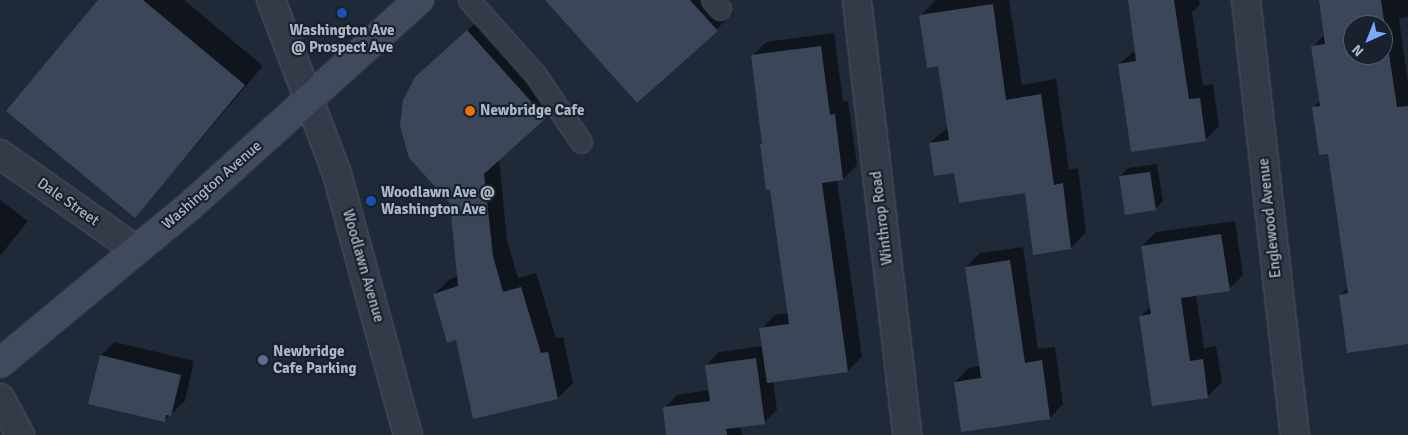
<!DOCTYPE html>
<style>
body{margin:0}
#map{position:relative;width:1408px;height:435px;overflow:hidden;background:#1f2938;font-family:Signika,sans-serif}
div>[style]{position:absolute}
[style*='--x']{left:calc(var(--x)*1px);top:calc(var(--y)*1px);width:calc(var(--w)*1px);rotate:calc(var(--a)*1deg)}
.shadow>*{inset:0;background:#0007}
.building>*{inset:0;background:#3b4758}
.roads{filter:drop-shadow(0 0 1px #505966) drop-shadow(0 0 1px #505966)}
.lane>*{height:21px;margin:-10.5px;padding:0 10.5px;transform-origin:10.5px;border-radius:10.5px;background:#333b49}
.street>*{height:28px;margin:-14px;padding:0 14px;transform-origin:14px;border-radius:14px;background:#333b49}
.secondary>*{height:28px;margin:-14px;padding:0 14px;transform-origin:14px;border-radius:14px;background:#414a5c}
.dots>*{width:14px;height:14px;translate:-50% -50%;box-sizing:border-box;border:2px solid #18212d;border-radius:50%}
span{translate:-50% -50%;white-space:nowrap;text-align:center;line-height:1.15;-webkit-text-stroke:4.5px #18212d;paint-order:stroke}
.poi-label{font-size:15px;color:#adb6c5;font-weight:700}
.left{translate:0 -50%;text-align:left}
.street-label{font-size:15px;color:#adb6c5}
.north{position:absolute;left:1343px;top:15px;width:50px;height:50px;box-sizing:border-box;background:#18212d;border:1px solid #545d6a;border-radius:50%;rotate:224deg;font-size:14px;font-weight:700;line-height:20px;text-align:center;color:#adb6c5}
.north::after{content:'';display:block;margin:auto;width:18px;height:22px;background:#7cabfc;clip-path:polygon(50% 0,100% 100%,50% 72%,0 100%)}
</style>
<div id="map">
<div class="shadow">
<div style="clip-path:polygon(100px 0,184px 0,263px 66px,135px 217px)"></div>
<div style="clip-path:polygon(546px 0,723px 0,734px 13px,637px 102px)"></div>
<div style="clip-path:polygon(936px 0,1009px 0,1022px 85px,1056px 79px,1069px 170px,1078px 168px,1086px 232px,1071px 248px,1026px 192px,955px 172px,930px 143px,948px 127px,939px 65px,921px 15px)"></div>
<div style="clip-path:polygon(1129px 0,1199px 0,1200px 5px,1192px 12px,1203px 86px,1213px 84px,1219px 126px,1205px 140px,1119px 64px,1136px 50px)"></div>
<div style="clip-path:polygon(evenodd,1320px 0,1408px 0,1408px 17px,1399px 19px,1408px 81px,1408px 342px,1340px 295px,1348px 287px,1329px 152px,1313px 108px,1320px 101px,1313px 47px,1325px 34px,1320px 0,1353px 25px,1383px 25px,1383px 55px,1353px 55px,1353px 25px)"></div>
<div style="clip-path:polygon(483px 16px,560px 102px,499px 159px,507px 240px,518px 278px,536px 273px,556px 338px,563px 337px,573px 383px,558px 398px,457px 338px,434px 294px,450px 279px,458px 276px,451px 203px,429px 66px)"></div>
<div style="clip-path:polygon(834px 33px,843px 102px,848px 101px,857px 165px,843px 179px,837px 180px,862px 357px,848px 371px,773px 381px,777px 410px,764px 423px,740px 426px,742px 435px,668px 435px,664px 408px,677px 395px,710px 390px,706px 365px,719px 352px,763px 346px,761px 329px,775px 315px,788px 313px,771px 188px,761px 144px,764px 142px,752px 56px,766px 42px)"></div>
<div style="clip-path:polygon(1157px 164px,1163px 201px,1155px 209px,1120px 176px,1128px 168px)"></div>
<div style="clip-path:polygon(0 200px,28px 221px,0 256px)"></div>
<div style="clip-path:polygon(1235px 221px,1243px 275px,1229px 289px,1196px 294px,1204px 348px,1216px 346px,1222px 382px,1208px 396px,1141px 316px,1151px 306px,1142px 246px,1156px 232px)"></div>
<div style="clip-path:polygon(1023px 247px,1038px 349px,1055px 347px,1063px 404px,1050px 418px,955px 382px,969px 368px,981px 366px,966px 267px,980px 253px)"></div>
<div style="clip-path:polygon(115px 342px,194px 361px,185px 401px,164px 421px,101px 355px)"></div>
</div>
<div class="building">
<div style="clip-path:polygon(98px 0,143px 0,245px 85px,135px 218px,6px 111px)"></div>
<div style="clip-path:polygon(545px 0,690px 0,718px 31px,637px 103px)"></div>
<div style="clip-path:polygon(1128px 0,1174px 0,1189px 99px,1200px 98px,1206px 141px,1131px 152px,1118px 64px,1136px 61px)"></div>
<div style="clip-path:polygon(evenodd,1319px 0,1381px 0,1397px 107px,1408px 106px,1408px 344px,1347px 353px,1339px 295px,1348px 293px,1328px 154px,1319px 155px,1312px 107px,1320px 106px,1311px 46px,1325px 44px,1319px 0,1353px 25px,1383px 25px,1383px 55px,1353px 55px,1353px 25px)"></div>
<div style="clip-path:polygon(993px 4px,1006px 100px,1041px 94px,1054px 185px,1063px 183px,1071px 249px,1033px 255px,1025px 193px,959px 203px,954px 173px,934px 176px,929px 143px,949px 140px,938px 66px,927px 68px,919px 15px)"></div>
<div style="clip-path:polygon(467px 30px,546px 118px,484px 174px,493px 256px,503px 292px,521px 287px,541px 353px,548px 352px,558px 399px,473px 419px,456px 340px,447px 343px,433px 294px,458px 286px,450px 203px,409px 158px,400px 126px,403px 100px,415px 77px)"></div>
<div style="clip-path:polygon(821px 46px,830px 115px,835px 114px,843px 180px,822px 183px,848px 372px,767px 383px,759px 328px,789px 324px,770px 190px,766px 190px,760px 144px,762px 144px,751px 55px)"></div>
<div style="clip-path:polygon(1150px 172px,1156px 210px,1125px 215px,1119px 176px)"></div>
<div style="clip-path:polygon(1221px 234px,1230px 291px,1181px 298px,1190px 361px,1203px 359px,1208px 398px,1152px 406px,1139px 316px,1151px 314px,1141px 246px)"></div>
<div style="clip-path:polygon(1010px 260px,1025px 363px,1042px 360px,1050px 419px,961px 432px,954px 382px,981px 378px,965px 267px)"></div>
<div style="clip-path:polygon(100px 355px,181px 375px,171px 416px,166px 415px,165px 422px,88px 404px)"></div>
<div style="clip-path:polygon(756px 358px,765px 424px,726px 429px,727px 435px,666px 435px,663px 407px,710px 401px,705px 365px)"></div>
</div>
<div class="roads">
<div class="lane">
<div style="--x:469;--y:0;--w:99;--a:48.3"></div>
<div style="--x:535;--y:74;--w:82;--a:55.9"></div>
<div style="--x:712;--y:0;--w:12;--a:48"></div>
</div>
<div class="street">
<div style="--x:271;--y:0;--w:186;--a:69.2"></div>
<div style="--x:337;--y:174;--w:270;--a:74.8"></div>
<div style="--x:857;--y:0;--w:438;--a:83.4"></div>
<div style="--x:1246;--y:0;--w:438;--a:83.6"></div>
<div style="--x:0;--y:154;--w:166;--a:35.2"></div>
<div style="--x:0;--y:398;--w:42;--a:61.6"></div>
</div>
<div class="secondary">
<div style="--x:0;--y:363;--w:248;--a:-39.6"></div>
<div style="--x:191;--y:205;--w:307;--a:-42"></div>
</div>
</div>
<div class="dots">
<div style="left:342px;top:13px;background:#1a4fb4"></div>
<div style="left:470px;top:111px;background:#e8710a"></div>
<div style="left:371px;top:201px;background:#1a4fb4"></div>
<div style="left:263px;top:360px;background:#5c6f8a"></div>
</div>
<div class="poi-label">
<span style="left:342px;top:39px">Washington Ave<br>@ Prospect Ave</span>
<span class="left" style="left:480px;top:111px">Newbridge Cafe</span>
<span class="left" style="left:381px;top:201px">Woodlawn Ave @<br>Washington Ave</span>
<span class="left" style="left:273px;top:360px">Newbridge<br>Cafe Parking</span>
</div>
<div class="street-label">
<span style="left:212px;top:185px;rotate:-41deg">Washington Avenue</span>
<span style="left:68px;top:202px;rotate:35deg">Dale Street</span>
<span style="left:882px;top:218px;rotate:-97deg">Winthrop Road</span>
<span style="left:1270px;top:218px;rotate:-96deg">Englewood Avenue</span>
<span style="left:363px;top:266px;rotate:74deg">Woodlawn Avenue</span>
</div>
<div class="north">N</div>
</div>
